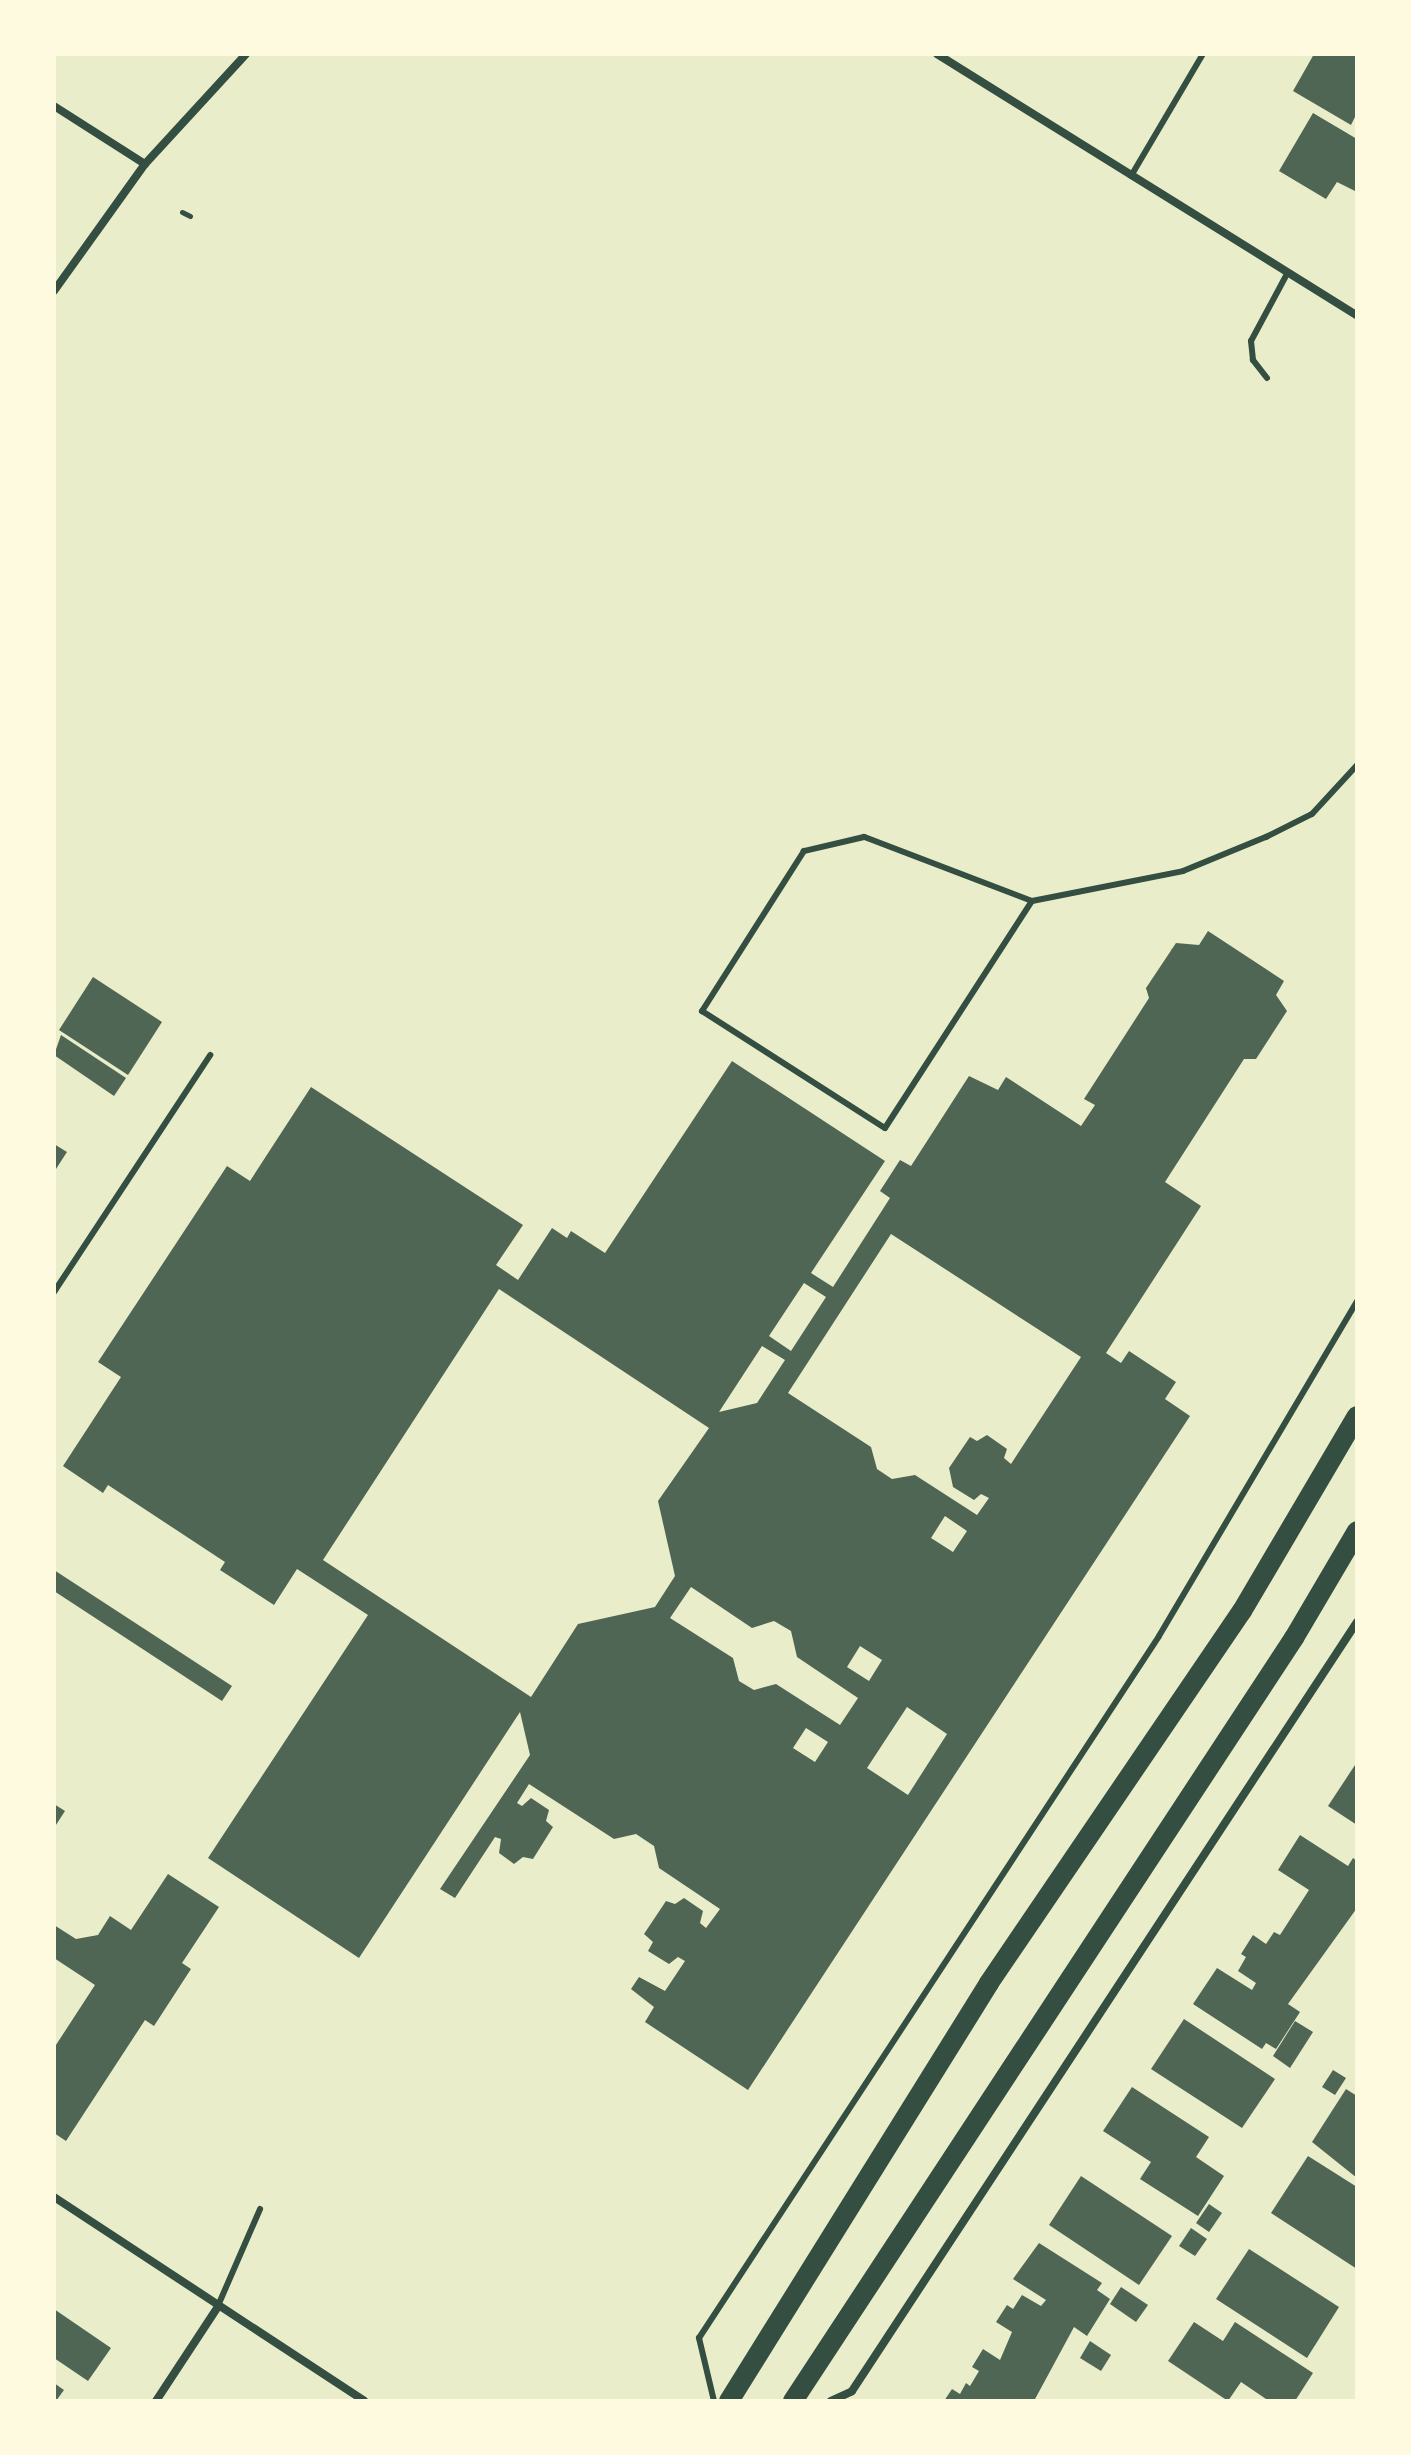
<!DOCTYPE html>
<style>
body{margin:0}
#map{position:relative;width:1411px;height:2455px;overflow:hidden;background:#e9edc9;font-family:"PT Serif",serif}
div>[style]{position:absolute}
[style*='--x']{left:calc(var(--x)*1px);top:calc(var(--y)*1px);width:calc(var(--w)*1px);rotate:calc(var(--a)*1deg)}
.building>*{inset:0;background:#4f6655}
.path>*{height:5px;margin:-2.5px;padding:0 2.5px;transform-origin:2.5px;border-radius:2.5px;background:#344e41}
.service>*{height:6px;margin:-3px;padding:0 3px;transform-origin:3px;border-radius:3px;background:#344e41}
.minor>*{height:8px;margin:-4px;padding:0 4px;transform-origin:4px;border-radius:4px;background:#344e41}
.primary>*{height:20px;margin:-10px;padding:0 10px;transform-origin:10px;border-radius:10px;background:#344e41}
span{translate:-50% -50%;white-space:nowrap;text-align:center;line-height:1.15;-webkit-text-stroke:6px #fefae0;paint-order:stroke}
.frame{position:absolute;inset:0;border:56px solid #fefae0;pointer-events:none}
</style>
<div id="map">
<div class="building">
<div style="clip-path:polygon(1314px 54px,1357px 54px,1357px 113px,1351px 125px,1293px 91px)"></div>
<div style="clip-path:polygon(1313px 113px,1357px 139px,1357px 192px,1337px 182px,1326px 199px,1279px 171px)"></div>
<div style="clip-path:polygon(evenodd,1208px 931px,1284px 981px,1276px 995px,1287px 1011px,1256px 1059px,1244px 1059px,1165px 1182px,1201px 1206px,1106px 1353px,1121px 1363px,1129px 1351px,1176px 1382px,1165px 1399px,1190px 1416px,748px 2090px,645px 2022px,654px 2007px,631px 1989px,639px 1977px,665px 1991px,685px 1961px,678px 1957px,669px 1964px,648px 1951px,653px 1942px,644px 1934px,666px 1901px,675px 1904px,684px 1898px,703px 1911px,700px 1923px,706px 1928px,720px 1909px,659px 1868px,654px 1846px,636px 1834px,614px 1839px,529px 1784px,517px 1803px,522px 1806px,531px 1798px,549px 1810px,546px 1821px,553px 1827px,533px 1859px,523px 1857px,514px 1864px,499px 1853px,501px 1839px,495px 1837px,455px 1898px,440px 1889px,530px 1755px,520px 1712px,359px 1958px,208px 1858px,368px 1615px,297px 1569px,274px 1605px,220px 1570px,225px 1562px,108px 1485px,103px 1493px,63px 1466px,121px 1377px,98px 1362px,227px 1166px,250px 1181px,311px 1087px,523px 1225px,496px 1265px,518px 1280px,552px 1228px,567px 1238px,571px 1231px,605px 1253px,732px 1061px,885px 1161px,811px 1273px,833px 1287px,890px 1198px,880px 1191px,900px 1160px,911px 1166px,969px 1076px,998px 1090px,1006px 1077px,1081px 1126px,1095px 1105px,1084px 1099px,1149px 998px,1146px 988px,1176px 943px,1199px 945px,1208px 931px,891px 1234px,1081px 1357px,1011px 1464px,1004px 1458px,1007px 1449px,987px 1435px,977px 1441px,970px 1437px,949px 1468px,953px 1487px,974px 1500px,981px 1494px,989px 1498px,977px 1515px,915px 1475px,892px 1479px,877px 1469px,871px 1447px,788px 1393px,891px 1234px,1208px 931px,804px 1283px,826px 1297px,791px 1351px,769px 1336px,804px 1283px,1208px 931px,499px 1289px,709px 1428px,658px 1501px,675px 1576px,655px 1607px,578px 1624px,531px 1697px,323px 1560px,499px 1289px,1208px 931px,762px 1346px,785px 1360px,757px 1403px,719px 1412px,762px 1346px,1208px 931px,945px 1516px,967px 1531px,953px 1552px,931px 1538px,945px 1516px,1208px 931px,691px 1587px,752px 1628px,774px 1621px,791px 1631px,797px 1657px,858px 1698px,840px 1725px,776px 1684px,754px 1690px,739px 1681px,733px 1658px,670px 1618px,691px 1587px,1208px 931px,860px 1646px,882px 1660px,869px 1681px,847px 1667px,860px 1646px,1208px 931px,907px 1707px,947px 1734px,908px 1795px,867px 1768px,907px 1707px,1208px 931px,806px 1728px,828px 1742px,815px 1762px,793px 1748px,806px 1728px)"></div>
<div style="clip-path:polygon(93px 977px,162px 1022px,128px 1075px,59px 1030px)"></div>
<div style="clip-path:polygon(61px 1035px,126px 1078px,114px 1096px,54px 1055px)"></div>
<div style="clip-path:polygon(54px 1144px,67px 1152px,54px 1172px)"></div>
<div style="clip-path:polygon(54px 1570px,232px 1686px,222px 1701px,54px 1591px)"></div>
<div style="clip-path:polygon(1357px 1762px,1357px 1825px,1328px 1806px)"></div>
<div style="clip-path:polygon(54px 1804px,65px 1811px,54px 1828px)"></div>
<div style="clip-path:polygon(1300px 1835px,1348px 1866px,1353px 1858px,1357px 1861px,1357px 1908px,1288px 2004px,1300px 2012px,1276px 2049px,1266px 2043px,1262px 2049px,1193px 2004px,1217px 1968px,1252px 1990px,1256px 1983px,1238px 1971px,1246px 1957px,1241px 1954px,1253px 1935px,1266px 1944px,1274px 1932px,1280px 1935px,1309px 1890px,1278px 1870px)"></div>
<div style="clip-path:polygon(168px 1874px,219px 1907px,182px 1963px,191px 1969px,154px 2026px,145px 2020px,66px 2141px,54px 2133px,54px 2048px,95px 1985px,54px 1958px,54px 1925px,76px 1939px,98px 1935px,110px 1916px,131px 1930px)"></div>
<div style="clip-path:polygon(1184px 2019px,1275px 2079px,1242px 2128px,1151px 2069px)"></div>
<div style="clip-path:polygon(1295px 2021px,1313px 2032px,1290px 2068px,1273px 2056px)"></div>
<div style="clip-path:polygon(1333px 2070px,1346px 2078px,1335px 2095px,1322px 2087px)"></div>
<div style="clip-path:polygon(1132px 2087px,1209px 2137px,1196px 2157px,1224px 2176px,1198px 2216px,1140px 2179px,1151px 2162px,1103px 2131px)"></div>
<div style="clip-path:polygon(1346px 2089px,1357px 2096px,1357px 2178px,1312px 2142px)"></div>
<div style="clip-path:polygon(1308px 2156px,1357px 2187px,1357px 2269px,1271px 2213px)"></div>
<div style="clip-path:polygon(1081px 2176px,1172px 2236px,1139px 2285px,1049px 2225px)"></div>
<div style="clip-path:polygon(1209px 2204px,1222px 2213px,1209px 2232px,1196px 2223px)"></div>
<div style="clip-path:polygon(1191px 2228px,1207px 2239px,1195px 2256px,1179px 2246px)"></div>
<div style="clip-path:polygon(1039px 2243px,1102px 2283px,1097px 2290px,1110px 2299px,1087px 2336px,1074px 2327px,1034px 2401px,944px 2401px,952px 2389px,960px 2394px,966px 2383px,970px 2386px,979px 2371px,972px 2367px,983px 2349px,1000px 2360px,1012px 2332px,996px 2322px,1007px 2305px,1013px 2309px,1022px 2295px,1041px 2306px,1046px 2300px,1013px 2279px)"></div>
<div style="clip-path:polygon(1249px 2249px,1339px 2307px,1307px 2358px,1216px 2299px)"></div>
<div style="clip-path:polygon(1121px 2287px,1148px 2305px,1136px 2322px,1110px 2304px)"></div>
<div style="clip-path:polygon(54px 2309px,111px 2348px,88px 2381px,54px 2358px)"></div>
<div style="clip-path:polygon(1194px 2322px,1223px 2341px,1235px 2322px,1313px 2373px,1295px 2401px,1269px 2401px,1241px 2382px,1228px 2401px,1168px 2361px)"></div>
<div style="clip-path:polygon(1090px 2341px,1111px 2355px,1101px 2371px,1080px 2358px)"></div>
<div style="clip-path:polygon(54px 2383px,64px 2390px,56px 2401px,54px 2401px)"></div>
</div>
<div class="path">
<div style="--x:182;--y:212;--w:9;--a:27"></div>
</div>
<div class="service">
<div style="--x:1131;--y:176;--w:142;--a:-59.5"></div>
<div style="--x:1267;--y:378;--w:23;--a:-128"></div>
<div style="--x:1253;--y:360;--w:19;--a:-96"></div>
<div style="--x:1251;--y:341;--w:78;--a:-61.8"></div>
<div style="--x:1032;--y:901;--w:180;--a:-159.1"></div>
<div style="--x:864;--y:837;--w:62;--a:166.9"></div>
<div style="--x:804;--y:851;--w:190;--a:122.5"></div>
<div style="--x:702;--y:1011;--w:217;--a:32.6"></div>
<div style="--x:885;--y:1128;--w:270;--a:-57.1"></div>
<div style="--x:1032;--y:901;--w:154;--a:-11.2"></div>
<div style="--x:1183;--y:871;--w:90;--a:-22.3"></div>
<div style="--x:1266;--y:837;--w:51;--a:-26.6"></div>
<div style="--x:1312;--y:814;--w:67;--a:-47.4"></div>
<div style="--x:54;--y:1292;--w:284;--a:-56.6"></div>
<div style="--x:217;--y:2308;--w:108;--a:-66.5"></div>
<div style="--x:714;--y:2401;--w:65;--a:-103.4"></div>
<div style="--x:699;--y:2338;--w:839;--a:-56.76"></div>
<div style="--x:1159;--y:1636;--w:389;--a:-59.4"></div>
</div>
<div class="minor">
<div style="--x:937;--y:54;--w:494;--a:31.9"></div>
<div style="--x:54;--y:106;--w:108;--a:32.5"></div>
<div style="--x:54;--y:291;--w:156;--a:-54.4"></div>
<div style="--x:145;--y:164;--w:149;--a:-47.4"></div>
<div style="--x:54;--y:2197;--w:371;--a:33.3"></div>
<div style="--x:156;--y:2401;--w:111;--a:-56.7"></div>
<div style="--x:831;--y:2401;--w:23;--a:-25"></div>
<div style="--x:852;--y:2391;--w:920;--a:-56.71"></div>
</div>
<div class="primary">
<div style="--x:729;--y:2401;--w:492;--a:-58.1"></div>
<div style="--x:989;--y:1983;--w:450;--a:-55.8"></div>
<div style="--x:1242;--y:1611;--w:226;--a:-59.5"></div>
<div style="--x:793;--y:2401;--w:913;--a:-56.71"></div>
<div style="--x:1294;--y:1638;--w:124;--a:-59.5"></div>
</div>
<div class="frame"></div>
</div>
